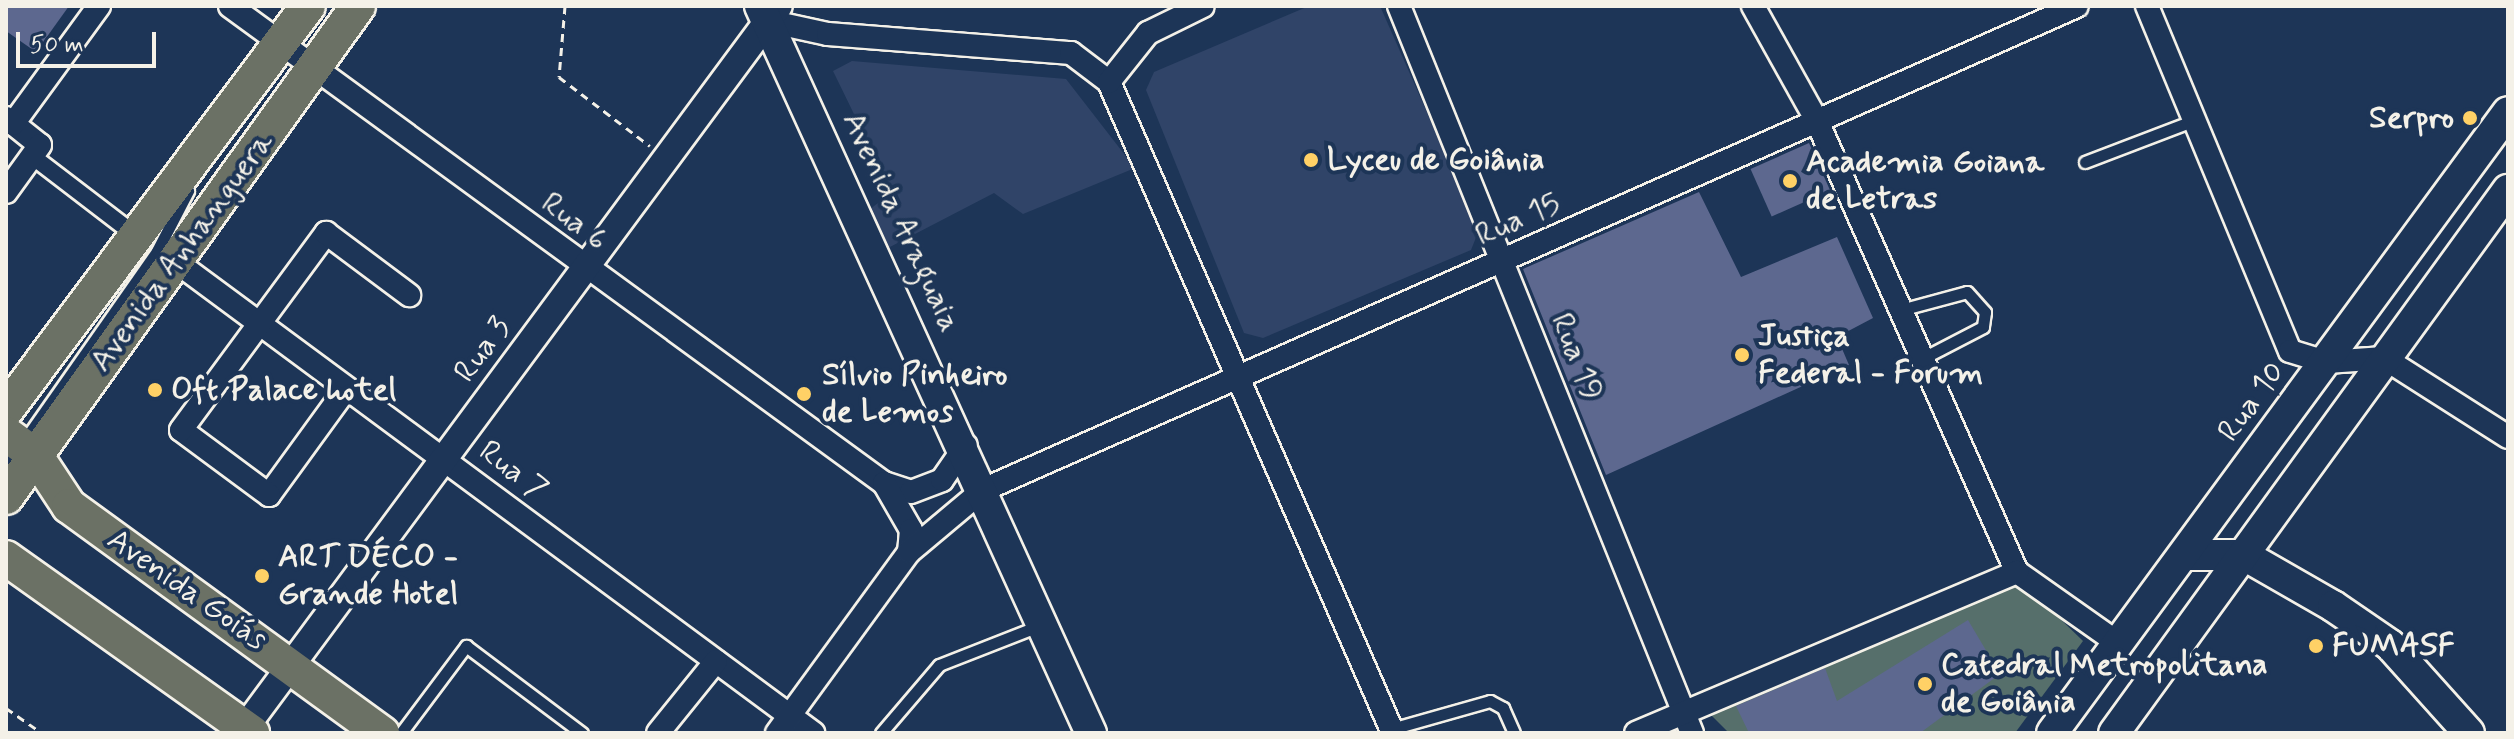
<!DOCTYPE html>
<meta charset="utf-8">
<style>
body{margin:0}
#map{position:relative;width:2514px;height:739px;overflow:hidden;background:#1d3557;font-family:Mynerve,sans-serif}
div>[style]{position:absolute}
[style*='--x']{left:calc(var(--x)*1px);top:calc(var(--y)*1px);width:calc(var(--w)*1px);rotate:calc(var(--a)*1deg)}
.built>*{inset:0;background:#304468}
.green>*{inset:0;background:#566f6b}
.building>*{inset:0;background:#5d688f;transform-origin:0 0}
.path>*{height:3px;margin-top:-1.5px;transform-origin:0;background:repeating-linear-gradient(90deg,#f4f1e8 0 8px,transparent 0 14px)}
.roads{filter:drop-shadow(2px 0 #f4f1e8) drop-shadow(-2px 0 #f4f1e8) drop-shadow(0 2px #f4f1e8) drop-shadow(0 -2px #f4f1e8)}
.service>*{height:11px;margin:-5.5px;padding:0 5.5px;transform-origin:5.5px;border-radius:5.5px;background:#1d3557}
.pedestrian>*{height:16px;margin:-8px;padding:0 8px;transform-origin:8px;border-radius:8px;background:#1d3557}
.minor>*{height:22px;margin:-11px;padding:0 11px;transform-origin:11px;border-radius:11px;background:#1d3557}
.tertiary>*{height:26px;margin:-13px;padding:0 13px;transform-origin:13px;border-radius:13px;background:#1d3557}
.secondary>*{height:30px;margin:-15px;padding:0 15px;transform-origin:15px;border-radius:15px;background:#1d3557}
.primary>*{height:34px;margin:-17px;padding:0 17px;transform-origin:17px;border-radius:17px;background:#6b7165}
.dots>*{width:22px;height:22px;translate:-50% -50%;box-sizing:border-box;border:4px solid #1d3557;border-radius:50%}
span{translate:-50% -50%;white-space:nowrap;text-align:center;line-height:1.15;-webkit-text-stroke:8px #1d3557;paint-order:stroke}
.poi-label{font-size:32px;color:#f4f1e8;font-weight:700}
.right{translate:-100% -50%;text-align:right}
.left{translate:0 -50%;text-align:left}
.street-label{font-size:32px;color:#f4f1e8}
.frame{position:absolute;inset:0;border:8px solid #f4f1e8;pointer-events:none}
.scale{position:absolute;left:16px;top:32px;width:140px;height:36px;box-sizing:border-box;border:4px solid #f4f1e8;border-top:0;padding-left:10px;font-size:24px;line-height:28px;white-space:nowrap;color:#f4f1e8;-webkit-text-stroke:6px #1d3557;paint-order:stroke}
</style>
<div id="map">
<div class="built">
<i style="clip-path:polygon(1309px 6px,1380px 6px,1479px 230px,1471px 250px,1263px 338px,1244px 333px,1146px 90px,1154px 72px)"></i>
<i style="clip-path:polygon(852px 61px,1066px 79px,1135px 168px,1023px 214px,994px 193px,888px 248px,869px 210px,892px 192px,833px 71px)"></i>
</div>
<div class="green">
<i style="clip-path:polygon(2020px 580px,2083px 641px,2015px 733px,1729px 733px,1708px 712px)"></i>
</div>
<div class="building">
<i style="clip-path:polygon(6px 6px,69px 6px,36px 52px,6px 31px)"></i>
<i style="left:1809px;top:143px;width:52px;height:64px;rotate:66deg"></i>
<i style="clip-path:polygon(1699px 192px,1741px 277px,1837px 237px,1873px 318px,1837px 337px,1849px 365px,1606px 475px,1523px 269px)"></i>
<i style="clip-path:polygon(1968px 620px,2000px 674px,1920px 733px,1749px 733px,1736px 706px,1825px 668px,1837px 701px)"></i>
</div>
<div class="path">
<i style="--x:565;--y:6;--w:71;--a:94.8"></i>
<i style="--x:559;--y:77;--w:114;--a:37.2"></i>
<i style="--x:6;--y:708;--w:44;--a:34.8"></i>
</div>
<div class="roads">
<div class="service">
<i style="--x:2085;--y:162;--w:118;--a:-20.9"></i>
<i style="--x:1904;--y:309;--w:65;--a:-15.1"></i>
<i style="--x:1967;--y:292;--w:27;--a:48"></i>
<i style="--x:1985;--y:312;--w:15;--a:98"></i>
<i style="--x:1983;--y:327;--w:63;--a:152.6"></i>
<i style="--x:6;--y:467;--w:264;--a:-55"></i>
<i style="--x:157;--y:251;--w:68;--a:-62.7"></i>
<i style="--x:1391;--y:729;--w:103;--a:-15.8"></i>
<i style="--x:1490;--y:701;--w:15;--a:28"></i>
<i style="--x:1503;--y:708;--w:27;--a:66"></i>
<i style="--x:401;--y:733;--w:109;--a:-53.2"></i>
<i style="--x:466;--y:646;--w:145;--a:36.9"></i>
<i style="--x:881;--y:733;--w:89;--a:-49.5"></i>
<i style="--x:939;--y:665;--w:110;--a:-21.4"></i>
</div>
<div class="pedestrian">
<i style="--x:32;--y:156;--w:133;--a:37.4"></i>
</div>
<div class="minor">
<i style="--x:230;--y:6;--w:809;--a:36.11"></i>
<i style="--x:884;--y:483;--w:28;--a:18"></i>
<i style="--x:911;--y:492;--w:33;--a:-21"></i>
<i style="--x:942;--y:480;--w:42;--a:-55.6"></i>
<i style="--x:1399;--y:6;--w:784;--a:68.05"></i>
<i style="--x:1753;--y:6;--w:132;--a:60.9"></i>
<i style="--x:1817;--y:121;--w:493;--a:66.1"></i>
<i style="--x:2017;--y:572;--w:125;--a:35.2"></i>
<i style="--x:2147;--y:6;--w:373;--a:67.5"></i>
<i style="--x:2290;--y:351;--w:39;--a:17"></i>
<i style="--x:2327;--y:362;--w:57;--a:-4"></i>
<i style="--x:2384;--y:358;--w:147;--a:32.5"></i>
<i style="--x:768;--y:21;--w:61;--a:12.2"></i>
<i style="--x:828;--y:34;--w:244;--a:4.5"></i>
<i style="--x:1071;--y:53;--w:48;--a:37.3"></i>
<i style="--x:1109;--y:82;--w:710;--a:66.43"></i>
<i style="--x:1109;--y:82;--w:63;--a:-51.5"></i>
<i style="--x:1148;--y:33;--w:61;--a:-26.1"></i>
<i style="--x:6;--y:118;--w:43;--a:38.5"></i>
<i style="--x:40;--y:145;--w:58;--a:125.9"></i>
<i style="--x:13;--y:124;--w:146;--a:-53.9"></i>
<i style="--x:175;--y:261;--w:794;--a:36.49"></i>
<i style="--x:346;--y:389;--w:131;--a:126"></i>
<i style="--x:269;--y:495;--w:109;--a:-143.5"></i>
<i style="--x:181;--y:430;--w:245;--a:-53.6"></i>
<i style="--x:326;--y:233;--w:104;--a:36.8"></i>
<i style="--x:884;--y:483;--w:54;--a:60.1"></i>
<i style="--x:911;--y:530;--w:22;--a:95"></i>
<i style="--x:658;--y:733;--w:92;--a:-51.1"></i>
<i style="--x:777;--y:733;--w:224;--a:-53.9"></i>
<i style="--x:909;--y:552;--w:97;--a:-40"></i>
<i style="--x:983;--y:490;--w:1196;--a:-23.87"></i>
<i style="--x:1636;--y:733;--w:414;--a:-22.9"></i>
</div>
<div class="tertiary">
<i style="--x:241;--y:733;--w:904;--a:-53.5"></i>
</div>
<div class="secondary">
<i style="--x:760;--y:6;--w:799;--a:65.52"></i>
<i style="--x:2185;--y:555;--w:59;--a:0"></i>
<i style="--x:2244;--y:555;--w:103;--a:29.8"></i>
<i style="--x:2333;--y:606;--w:69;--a:34.4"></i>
<i style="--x:2390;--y:645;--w:118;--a:48.1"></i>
<i style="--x:2052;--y:733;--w:770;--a:-53.71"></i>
<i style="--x:2114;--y:733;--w:671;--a:-54.04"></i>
</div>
<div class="primary">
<i style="--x:6;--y:410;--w:504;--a:-53.22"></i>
<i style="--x:6;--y:434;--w:37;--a:36"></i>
<i style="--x:36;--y:456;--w:60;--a:56.6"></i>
<i style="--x:69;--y:506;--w:387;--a:36"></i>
<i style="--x:6;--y:497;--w:604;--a:-54.36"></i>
<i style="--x:6;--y:558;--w:302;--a:35.4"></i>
</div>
</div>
<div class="dots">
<i style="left:2470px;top:118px;background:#ffd166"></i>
<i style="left:1311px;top:160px;background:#ffd166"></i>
<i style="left:1790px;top:181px;background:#ffd166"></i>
<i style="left:1742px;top:355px;background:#ffd166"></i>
<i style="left:155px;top:390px;background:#ffd166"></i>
<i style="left:804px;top:394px;background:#ffd166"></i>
<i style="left:262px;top:576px;background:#ffd166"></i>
<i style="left:2316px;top:646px;background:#ffd166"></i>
<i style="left:1925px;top:684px;background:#ffd166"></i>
</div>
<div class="poi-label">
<span class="right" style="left:2454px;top:118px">Serpro</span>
<span class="left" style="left:1327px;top:160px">Lyceu de Goiânia</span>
<span class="left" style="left:1806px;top:181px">Academia Goiana<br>de Letras</span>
<span class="left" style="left:1758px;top:355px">Justiça<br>Federal - Forum</span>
<span class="left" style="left:822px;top:394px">Sílvio Pinheiro<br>de Lemos</span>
<span class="left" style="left:171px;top:390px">Oft Palace hotel</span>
<span class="left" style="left:278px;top:576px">ART DÉCO -<br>Grande Hotel</span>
<span class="left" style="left:2332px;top:646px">FUMASF</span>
<span class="left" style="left:1941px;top:684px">Catedral Metropolitana<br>de Goiânia</span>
</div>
<div class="street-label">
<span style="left:1518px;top:220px;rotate:-24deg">Rua 15</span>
<span style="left:574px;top:222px;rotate:37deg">Rua 6</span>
<span style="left:901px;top:222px;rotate:65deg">Avenida Araguaia</span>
<span style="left:182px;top:252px;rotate:-54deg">Avenida Anhanguera</span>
<span style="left:483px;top:350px;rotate:-54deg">Rua 3</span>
<span style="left:1576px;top:357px;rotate:68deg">Rua 19</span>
<span style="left:2252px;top:402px;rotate:-54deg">Rua 10</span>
<span style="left:513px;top:471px;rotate:37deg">Rua 7</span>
<span style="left:187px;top:590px;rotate:35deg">Avenida Goiás</span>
</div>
<div class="frame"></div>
<div class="scale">50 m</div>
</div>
